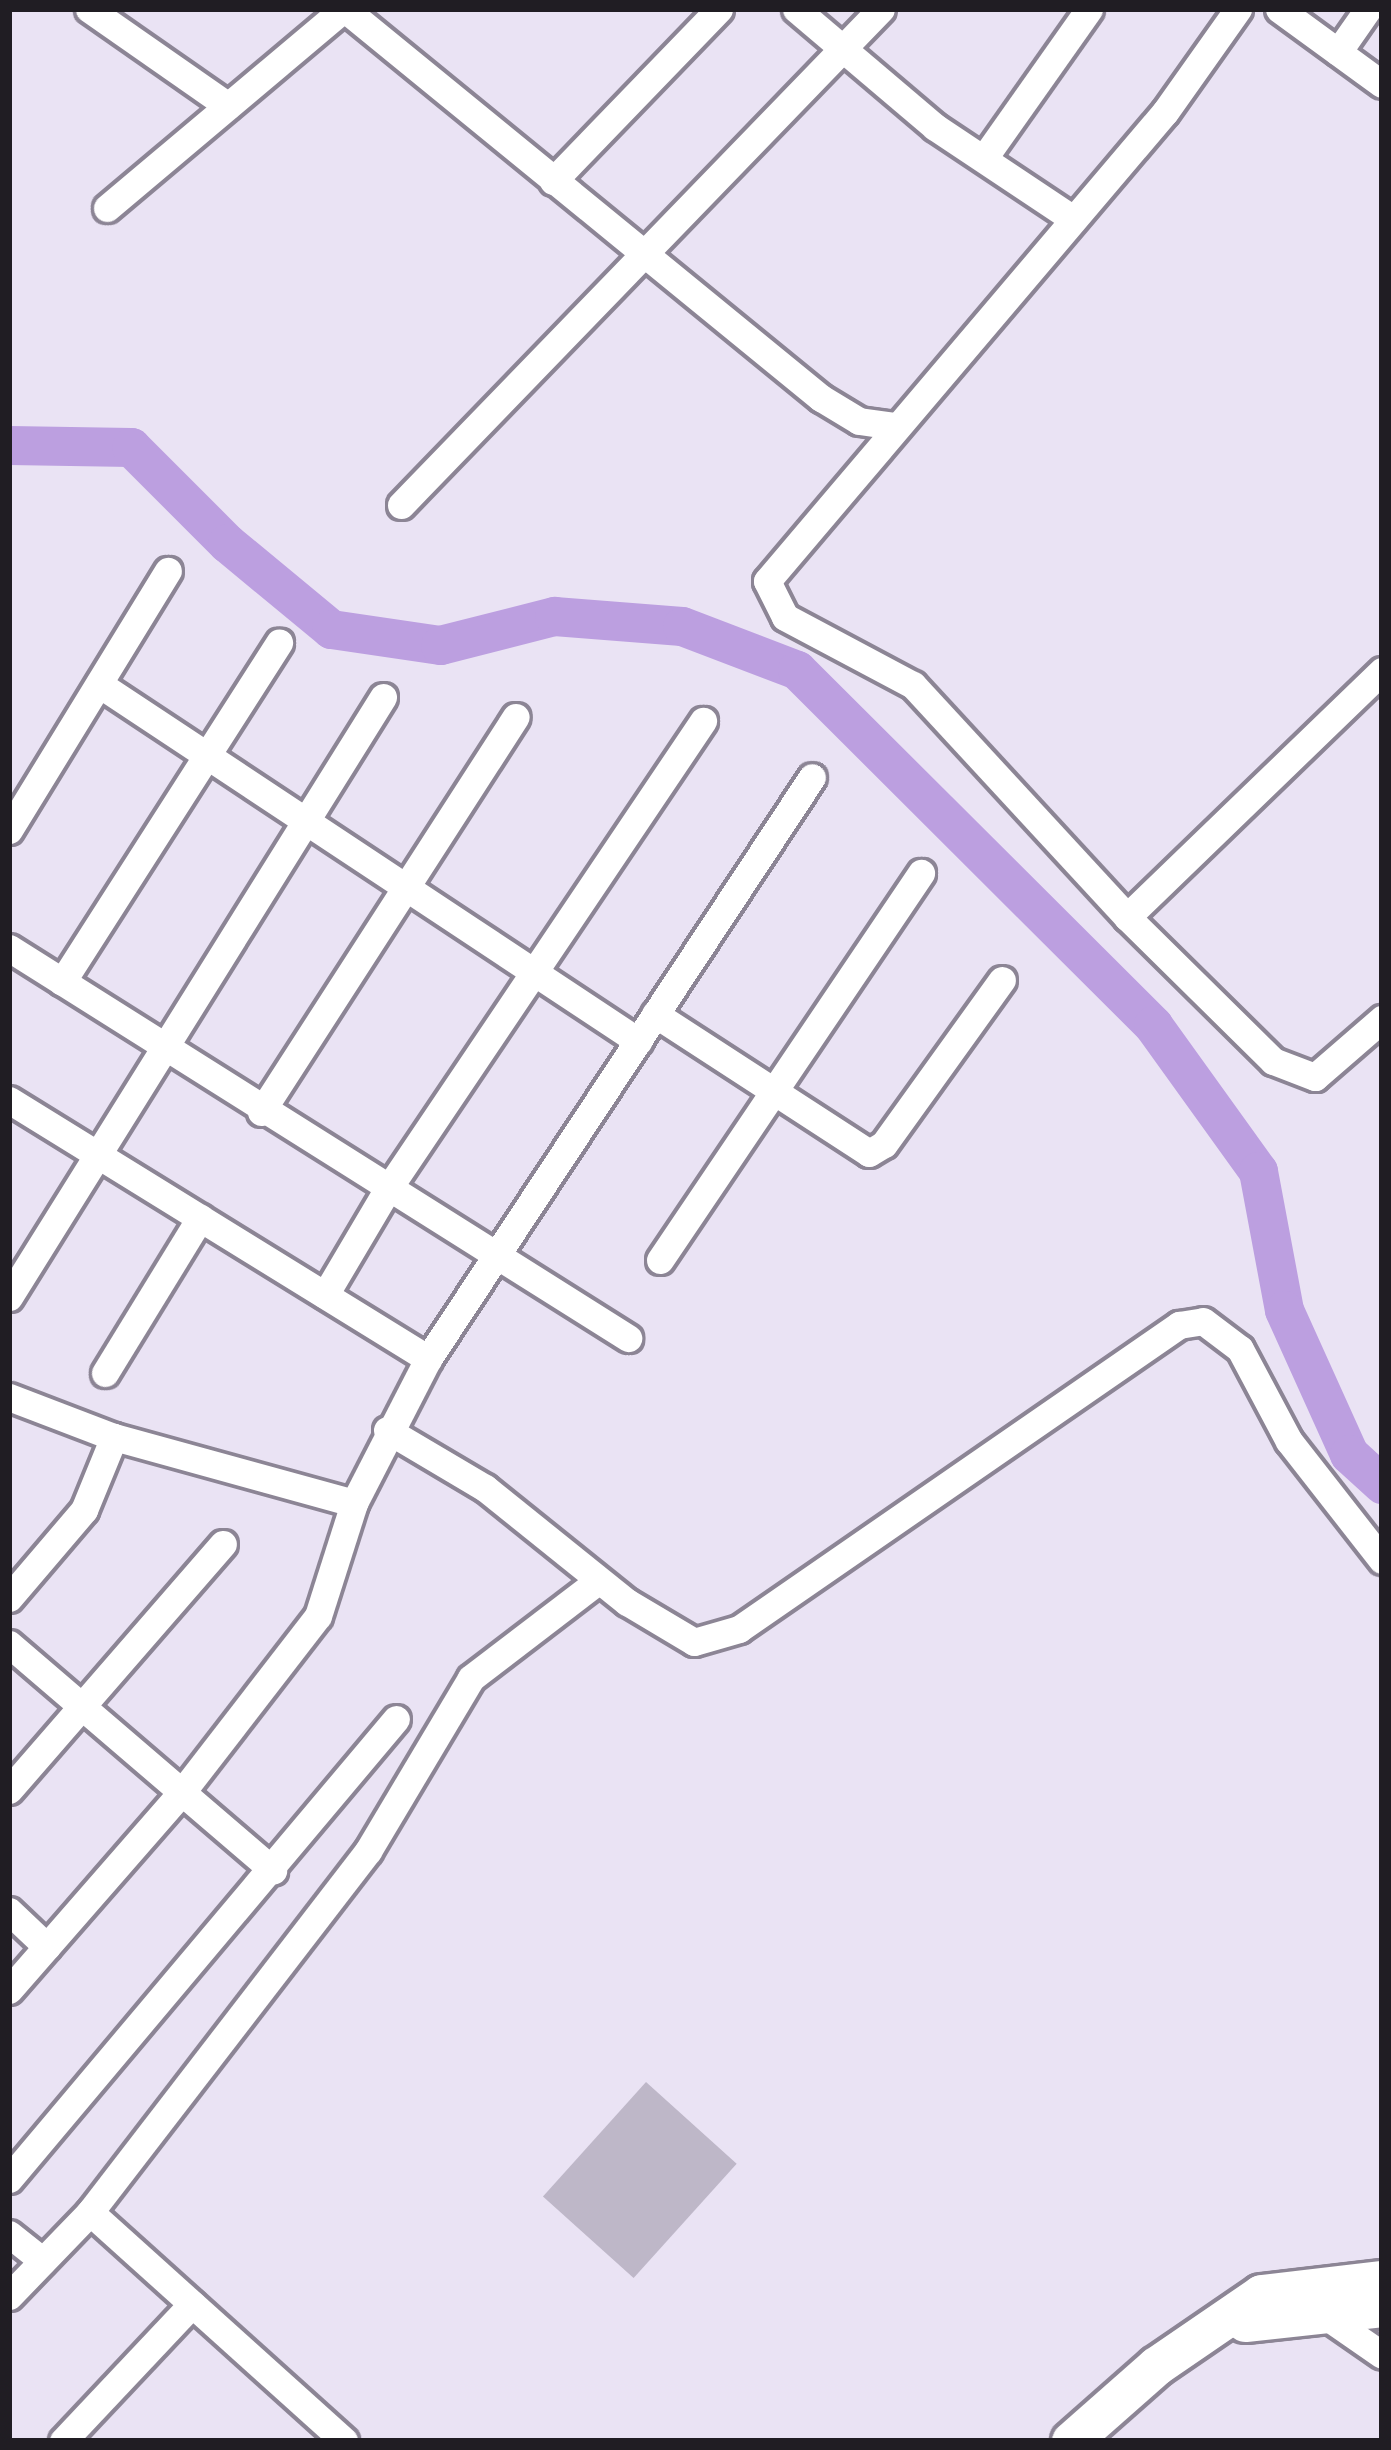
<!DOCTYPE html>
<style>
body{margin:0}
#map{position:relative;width:1391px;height:2450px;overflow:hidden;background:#eae3f4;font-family:Mulish,sans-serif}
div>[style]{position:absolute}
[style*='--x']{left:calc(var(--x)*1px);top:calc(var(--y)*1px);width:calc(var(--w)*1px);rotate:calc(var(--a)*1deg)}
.river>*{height:39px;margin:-19.5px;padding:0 19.5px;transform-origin:19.5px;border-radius:19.5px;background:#bc9fe0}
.building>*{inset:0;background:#beb7c8;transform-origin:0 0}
.roads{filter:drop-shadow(3px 0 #8c8595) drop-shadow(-3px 0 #8c8595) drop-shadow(0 3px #8c8595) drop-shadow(0 -3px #8c8595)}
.street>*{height:27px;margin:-13.5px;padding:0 13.5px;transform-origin:13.5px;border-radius:13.5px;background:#fff}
.secondary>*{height:39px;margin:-19.5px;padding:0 19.5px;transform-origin:19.5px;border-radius:19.5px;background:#fff}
span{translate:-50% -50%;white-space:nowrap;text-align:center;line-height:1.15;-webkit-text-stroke:9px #f7f1ff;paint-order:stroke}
.frame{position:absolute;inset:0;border:12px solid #201d23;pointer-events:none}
</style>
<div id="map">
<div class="river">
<i style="--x:9;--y:445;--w:122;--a:0.9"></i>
<i style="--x:131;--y:447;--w:136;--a:45"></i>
<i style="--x:227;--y:543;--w:135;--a:39.6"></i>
<i style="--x:331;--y:629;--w:110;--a:8.4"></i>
<i style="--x:440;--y:645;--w:118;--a:-14.3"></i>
<i style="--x:554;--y:616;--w:128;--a:4.5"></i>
<i style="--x:682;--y:626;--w:123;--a:20.9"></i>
<i style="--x:797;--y:670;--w:503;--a:44.92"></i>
<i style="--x:1153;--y:1025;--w:180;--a:54.3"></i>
<i style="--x:1258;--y:1171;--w:141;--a:79.4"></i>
<i style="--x:1284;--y:1310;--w:158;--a:65.7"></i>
<i style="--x:1349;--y:1454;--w:45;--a:42.3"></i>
</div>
<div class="building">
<i style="left:646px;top:2082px;width:122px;height:154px;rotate:42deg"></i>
</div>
<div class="roads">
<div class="street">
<i style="--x:89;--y:9;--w:169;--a:34.9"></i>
<i style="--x:345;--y:9;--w:615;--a:39.26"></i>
<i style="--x:821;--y:398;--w:44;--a:31.2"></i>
<i style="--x:859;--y:421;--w:35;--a:8"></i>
<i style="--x:796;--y:9;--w:182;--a:40.3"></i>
<i style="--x:935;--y:127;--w:166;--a:33.7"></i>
<i style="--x:1238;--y:9;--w:126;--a:125.3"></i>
<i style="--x:1165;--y:112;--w:615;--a:130.32"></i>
<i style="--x:767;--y:581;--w:40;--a:63.4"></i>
<i style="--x:785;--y:617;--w:145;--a:28"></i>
<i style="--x:913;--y:685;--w:316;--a:47.3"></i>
<i style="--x:1127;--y:917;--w:205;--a:44.6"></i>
<i style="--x:1273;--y:1061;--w:45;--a:20.9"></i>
<i style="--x:1315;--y:1077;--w:89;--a:-40.9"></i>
<i style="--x:1279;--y:9;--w:127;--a:36.1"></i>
<i style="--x:1338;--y:52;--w:52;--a:-55.1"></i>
<i style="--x:984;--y:158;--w:182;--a:-54.8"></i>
<i style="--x:553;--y:181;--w:239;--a:-46"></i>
<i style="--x:107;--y:208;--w:309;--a:-40.1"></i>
<i style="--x:401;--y:505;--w:690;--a:-45.94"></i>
<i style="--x:99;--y:684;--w:647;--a:33.52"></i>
<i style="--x:9;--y:830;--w:304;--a:-58.5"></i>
<i style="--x:1127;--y:917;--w:354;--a:-44"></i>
<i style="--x:9;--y:948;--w:732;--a:32.21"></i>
<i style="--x:62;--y:982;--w:403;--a:-57.4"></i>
<i style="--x:655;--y:1014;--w:255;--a:33"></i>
<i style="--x:869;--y:1153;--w:17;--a:-31"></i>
<i style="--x:884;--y:1144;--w:202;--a:-54.3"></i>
<i style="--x:9;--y:1100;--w:493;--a:31.7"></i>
<i style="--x:261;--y:1112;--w:470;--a:-57.2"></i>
<i style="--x:660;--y:1260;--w:467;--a:-56"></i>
<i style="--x:325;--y:1295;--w:120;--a:-59.4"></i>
<i style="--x:386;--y:1192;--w:568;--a:-56.06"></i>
<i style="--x:9;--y:1297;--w:707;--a:-58.06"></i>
<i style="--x:105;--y:1373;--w:182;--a:-58.5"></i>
<i style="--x:9;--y:1397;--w:112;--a:20.9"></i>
<i style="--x:114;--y:1437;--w:249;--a:15.4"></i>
<i style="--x:387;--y:1430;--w:114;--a:30.6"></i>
<i style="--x:485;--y:1488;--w:182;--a:38.8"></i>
<i style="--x:627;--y:1602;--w:78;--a:30.8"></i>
<i style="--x:694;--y:1642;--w:47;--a:-16.1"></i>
<i style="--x:739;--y:1629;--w:535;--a:-34.64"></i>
<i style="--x:1179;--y:1325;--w:24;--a:-9"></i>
<i style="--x:1203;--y:1321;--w:46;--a:37.1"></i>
<i style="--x:1240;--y:1349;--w:104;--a:62"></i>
<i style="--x:1289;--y:1441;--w:151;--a:52"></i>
<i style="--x:9;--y:1598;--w:116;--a:-49.6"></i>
<i style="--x:84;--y:1510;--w:79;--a:-67.7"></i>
<i style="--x:9;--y:1644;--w:348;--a:40.6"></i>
<i style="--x:9;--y:1790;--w:326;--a:-49"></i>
<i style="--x:9;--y:1911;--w:52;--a:43.5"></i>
<i style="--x:9;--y:1990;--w:263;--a:-48.9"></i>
<i style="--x:182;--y:1792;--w:222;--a:-52.3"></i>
<i style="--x:318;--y:1616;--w:119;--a:-72.3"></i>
<i style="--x:354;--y:1503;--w:162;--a:-62.8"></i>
<i style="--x:428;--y:1359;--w:697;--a:-56.58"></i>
<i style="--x:9;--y:2179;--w:601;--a:-49.93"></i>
<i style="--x:90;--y:2212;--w:342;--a:42"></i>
<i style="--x:9;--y:2234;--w:43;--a:38.5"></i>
<i style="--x:9;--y:2296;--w:117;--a:-46"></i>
<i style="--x:90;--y:2212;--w:456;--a:-52.4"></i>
<i style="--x:368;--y:1851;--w:201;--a:-59.2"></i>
<i style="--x:471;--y:1678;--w:160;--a:-37.4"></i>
<i style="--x:1320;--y:2312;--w:75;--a:34.7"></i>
<i style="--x:63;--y:2441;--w:188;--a:-46.7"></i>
</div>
<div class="secondary">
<i style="--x:1245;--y:2322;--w:138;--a:-6.2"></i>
<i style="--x:1071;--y:2441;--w:113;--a:-41.4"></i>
<i style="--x:1156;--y:2366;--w:127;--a:-34.4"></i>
<i style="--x:1261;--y:2294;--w:122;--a:-6.6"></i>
</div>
</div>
<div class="frame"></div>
</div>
